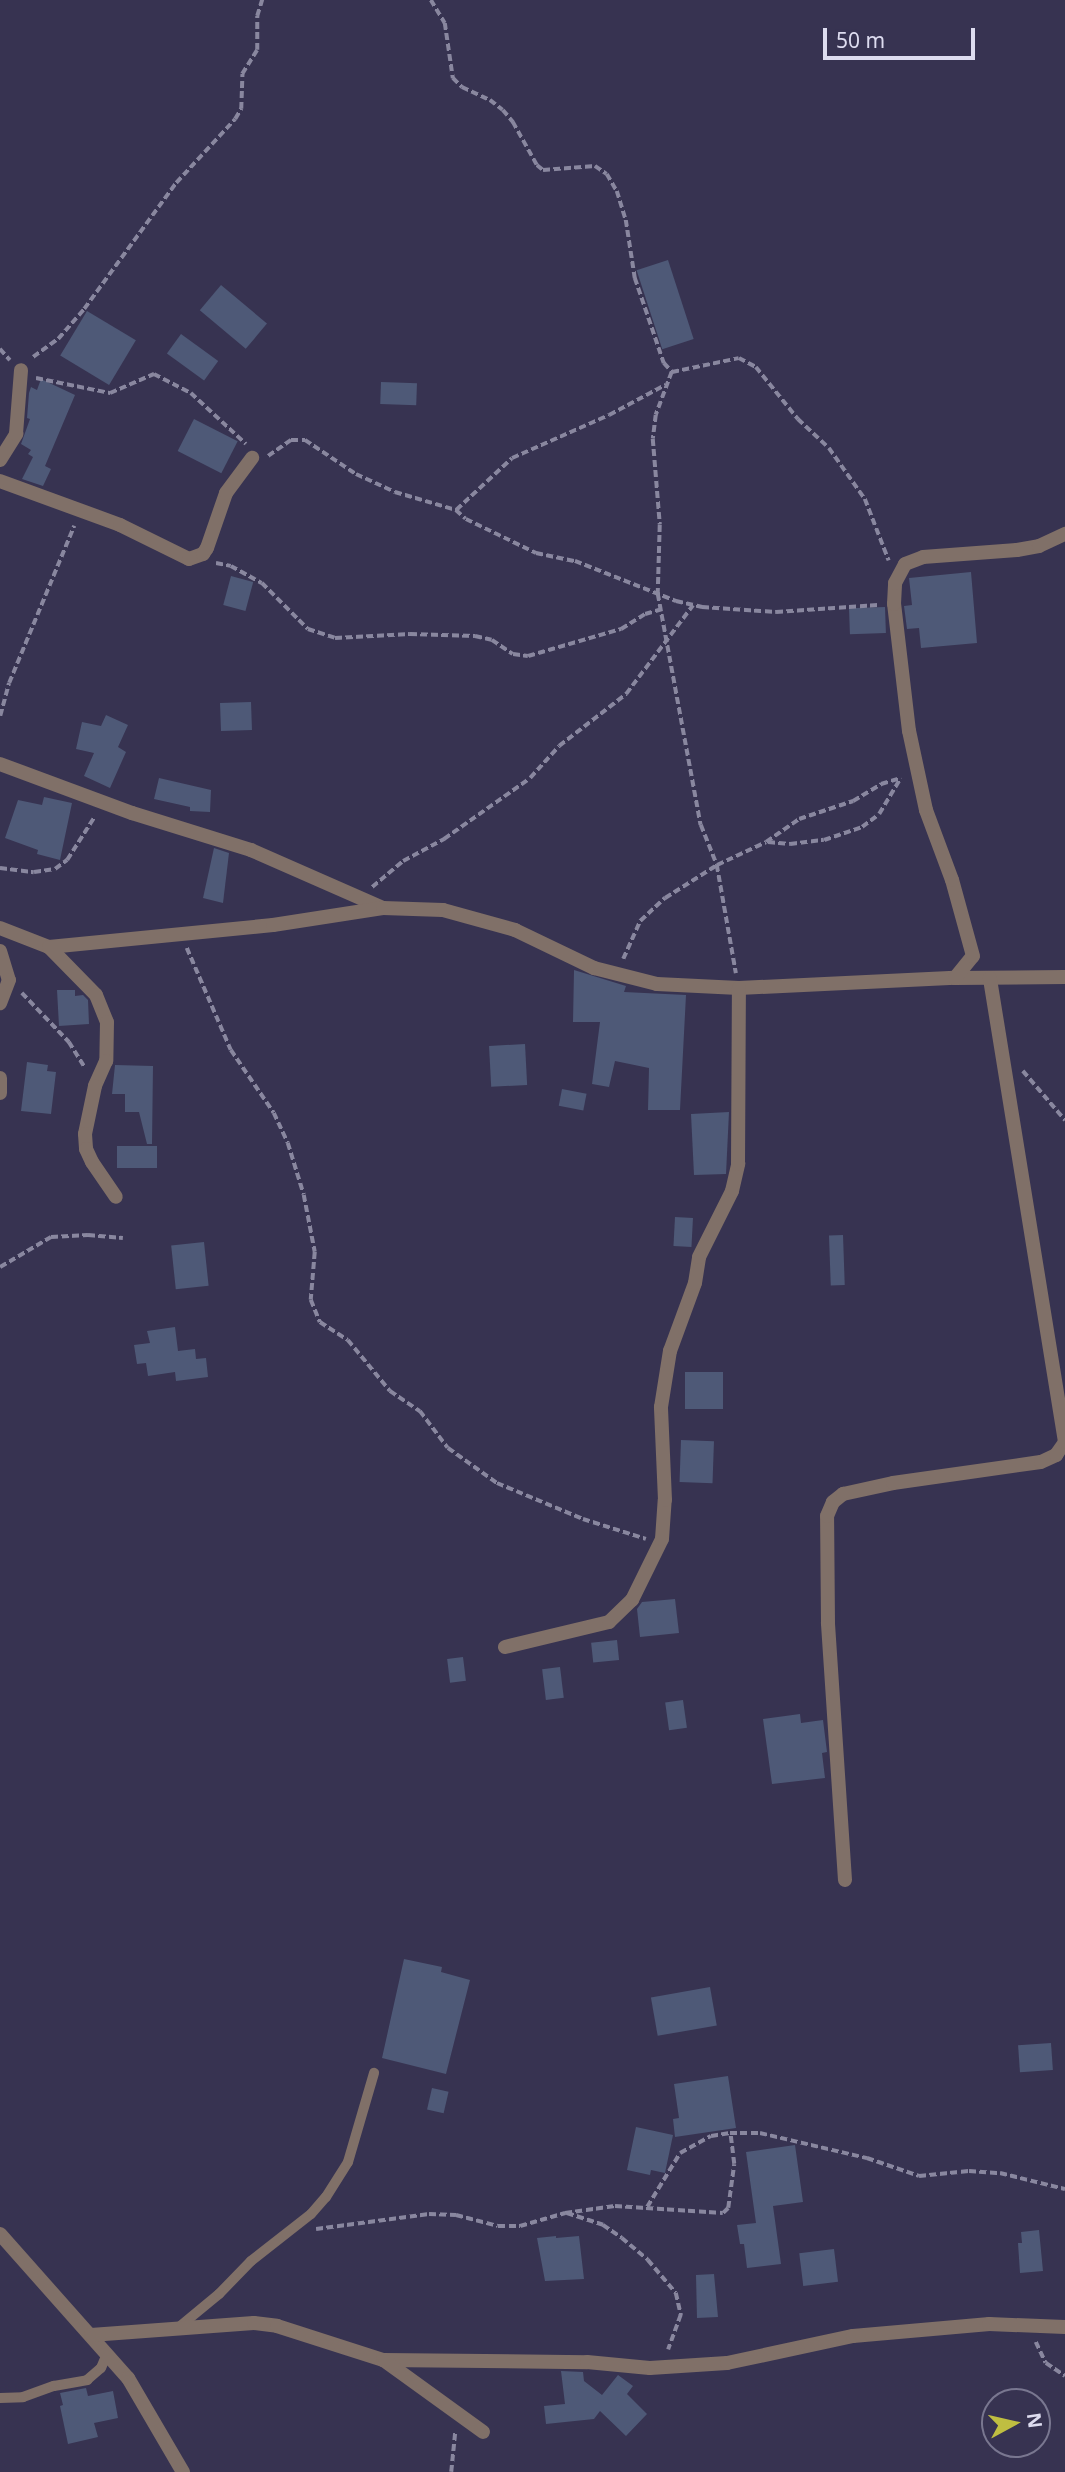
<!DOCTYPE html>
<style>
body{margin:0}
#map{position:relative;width:1065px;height:2472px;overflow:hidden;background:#373351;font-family:"Noto Sans",sans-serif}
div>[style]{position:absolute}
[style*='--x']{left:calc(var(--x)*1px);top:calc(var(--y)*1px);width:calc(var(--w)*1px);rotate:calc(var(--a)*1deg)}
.building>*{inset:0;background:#4e5977;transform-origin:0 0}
.path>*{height:3.5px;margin-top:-1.75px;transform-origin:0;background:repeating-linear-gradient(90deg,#89879f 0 7px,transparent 0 10.5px)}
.service>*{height:10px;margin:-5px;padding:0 5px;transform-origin:5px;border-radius:5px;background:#807068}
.minor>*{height:14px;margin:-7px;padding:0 7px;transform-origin:7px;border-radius:7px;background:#807068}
span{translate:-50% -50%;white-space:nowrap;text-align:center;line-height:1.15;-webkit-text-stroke:5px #373351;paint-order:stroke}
.north{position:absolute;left:981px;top:2388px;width:70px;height:70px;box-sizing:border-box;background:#373351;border:2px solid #797790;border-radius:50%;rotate:82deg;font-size:19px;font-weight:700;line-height:28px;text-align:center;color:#dddcef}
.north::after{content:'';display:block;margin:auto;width:24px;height:32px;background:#bfbe41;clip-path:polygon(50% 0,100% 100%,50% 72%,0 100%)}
.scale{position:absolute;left:823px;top:28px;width:152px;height:32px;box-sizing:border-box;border:4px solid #dddcef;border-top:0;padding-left:9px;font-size:21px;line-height:24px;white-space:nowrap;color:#dddcef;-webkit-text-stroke:5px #373351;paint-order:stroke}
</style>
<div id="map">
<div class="building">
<i style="left:668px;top:260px;width:83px;height:33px;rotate:72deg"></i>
<i style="left:221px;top:285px;width:60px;height:33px;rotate:40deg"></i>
<i style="left:87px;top:311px;width:57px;height:52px;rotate:31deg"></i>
<i style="left:181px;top:334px;width:46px;height:24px;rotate:36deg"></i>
<i style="clip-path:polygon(41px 379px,75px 395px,45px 466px,51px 469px,43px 486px,22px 479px,33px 457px,28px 454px,31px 450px,21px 444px,30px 419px,27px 418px,29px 393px,31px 387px,37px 390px)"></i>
<i style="left:381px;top:382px;width:36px;height:22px;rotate:2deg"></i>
<i style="left:194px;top:419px;width:49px;height:36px;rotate:27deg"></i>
<i style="clip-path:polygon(971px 572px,977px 643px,921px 648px,919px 628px,907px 629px,904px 606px,912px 605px,909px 578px)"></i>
<i style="left:231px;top:576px;width:23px;height:30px;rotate:15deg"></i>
<i style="left:885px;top:607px;width:26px;height:36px;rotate:88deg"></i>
<i style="left:251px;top:702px;width:28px;height:31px;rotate:88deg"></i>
<i style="clip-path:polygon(106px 715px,128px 725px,118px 747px,126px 752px,110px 788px,84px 776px,94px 753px,76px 749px,82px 722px,101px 726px)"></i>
<i style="clip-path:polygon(159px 778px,211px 790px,210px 812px,190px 811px,190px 807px,154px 799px)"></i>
<i style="clip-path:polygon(44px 797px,72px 803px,60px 860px,37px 854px,38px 850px,5px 838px,18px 800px,42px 805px)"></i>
<i style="clip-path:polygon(214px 848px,229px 853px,223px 903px,203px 898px)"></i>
<i style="clip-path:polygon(574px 970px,626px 986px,624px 992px,686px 995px,680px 1110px,648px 1110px,649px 1068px,615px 1061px,609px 1087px,592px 1084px,600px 1022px,573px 1022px)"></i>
<i style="clip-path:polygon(57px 990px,75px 990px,75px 996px,83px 995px,88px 1000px,89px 1024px,59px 1026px)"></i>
<i style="left:525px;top:1044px;width:41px;height:36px;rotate:87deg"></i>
<i style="clip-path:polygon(27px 1062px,48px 1065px,47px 1071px,56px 1072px,51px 1114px,21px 1111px)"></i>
<i style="clip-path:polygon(115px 1065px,153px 1066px,152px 1144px,147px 1144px,139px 1112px,125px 1112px,125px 1094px,112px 1094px)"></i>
<i style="left:562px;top:1089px;width:25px;height:17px;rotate:11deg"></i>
<i style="clip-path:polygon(729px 1112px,726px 1174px,694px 1175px,691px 1114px)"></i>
<i style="left:157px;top:1146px;width:22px;height:40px;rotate:90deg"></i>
<i style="left:675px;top:1217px;width:18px;height:29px;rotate:3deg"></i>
<i style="left:843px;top:1235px;width:50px;height:14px;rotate:88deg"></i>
<i style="left:204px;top:1242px;width:44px;height:33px;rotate:84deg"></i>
<i style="clip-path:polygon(175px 1327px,178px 1351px,195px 1349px,196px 1359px,206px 1358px,208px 1377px,176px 1381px,175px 1372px,148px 1376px,146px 1363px,137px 1364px,134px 1345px,150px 1343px,147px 1331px)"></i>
<i style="left:685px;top:1372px;width:38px;height:37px"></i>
<i style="left:681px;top:1440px;width:33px;height:42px;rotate:2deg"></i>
<i style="clip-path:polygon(675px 1599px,679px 1633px,640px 1637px,637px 1609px,642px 1602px)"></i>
<i style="left:617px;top:1640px;width:20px;height:26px;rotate:84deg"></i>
<i style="left:463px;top:1657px;width:24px;height:16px;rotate:83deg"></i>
<i style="left:560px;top:1667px;width:31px;height:18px;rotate:83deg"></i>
<i style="left:683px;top:1700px;width:28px;height:18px;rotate:82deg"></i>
<i style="clip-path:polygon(800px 1714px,801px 1723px,823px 1720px,827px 1752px,822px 1753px,825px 1778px,772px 1784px,763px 1719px)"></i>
<i style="clip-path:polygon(404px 1959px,442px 1967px,441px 1972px,470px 1980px,446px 2074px,382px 2058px)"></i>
<i style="left:710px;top:1987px;width:39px;height:60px;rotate:80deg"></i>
<i style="left:1051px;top:2043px;width:27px;height:33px;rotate:86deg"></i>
<i style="clip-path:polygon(728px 2076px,736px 2128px,675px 2137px,673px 2119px,679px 2118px,674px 2084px)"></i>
<i style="left:432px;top:2088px;width:17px;height:22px;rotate:13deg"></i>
<i style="clip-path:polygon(636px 2127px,673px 2135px,665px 2173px,651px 2170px,650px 2175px,627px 2170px)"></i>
<i style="clip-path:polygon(795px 2145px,803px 2202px,773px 2206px,781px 2264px,747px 2268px,744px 2244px,740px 2244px,737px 2225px,756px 2223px,746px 2152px)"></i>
<i style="clip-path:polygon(1039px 2230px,1043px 2271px,1020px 2273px,1018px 2243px,1022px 2243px,1021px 2232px)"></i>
<i style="clip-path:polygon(556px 2236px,556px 2238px,579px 2236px,584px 2279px,545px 2281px,537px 2238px)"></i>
<i style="left:834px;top:2249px;width:33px;height:35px;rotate:83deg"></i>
<i style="clip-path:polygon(714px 2274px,718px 2317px,697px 2318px,696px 2275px)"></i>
<i style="clip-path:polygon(561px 2371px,583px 2372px,584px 2381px,602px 2395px,618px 2375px,633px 2386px,627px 2394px,647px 2414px,626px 2436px,600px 2411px,594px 2419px,546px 2424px,544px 2406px,565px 2404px)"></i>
<i style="clip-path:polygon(86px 2388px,88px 2396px,113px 2391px,118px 2418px,94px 2423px,98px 2437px,68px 2444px,60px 2406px,63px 2405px,60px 2393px)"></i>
</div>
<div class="path">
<i style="--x:431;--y:0;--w:27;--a:59"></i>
<i style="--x:445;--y:23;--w:56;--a:81.7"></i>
<i style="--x:453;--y:78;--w:13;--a:45"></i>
<i style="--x:462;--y:87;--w:31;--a:25"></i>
<i style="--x:490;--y:100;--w:16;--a:38"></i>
<i style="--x:503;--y:110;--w:16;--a:50"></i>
<i style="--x:513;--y:122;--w:49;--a:60.8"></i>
<i style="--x:537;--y:165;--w:8;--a:40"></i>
<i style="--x:543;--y:170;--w:52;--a:-4.4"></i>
<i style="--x:595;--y:166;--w:14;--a:34"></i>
<i style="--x:607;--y:174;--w:20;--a:60"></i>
<i style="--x:617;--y:191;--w:30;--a:73"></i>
<i style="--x:626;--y:220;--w:59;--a:81.2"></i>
<i style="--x:635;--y:278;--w:90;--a:71.2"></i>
<i style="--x:664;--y:363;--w:12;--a:48"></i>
<i style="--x:672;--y:372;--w:68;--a:-11.8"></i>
<i style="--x:739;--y:358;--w:19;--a:28"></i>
<i style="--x:756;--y:367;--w:67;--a:51.1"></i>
<i style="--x:798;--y:419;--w:42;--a:43.1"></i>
<i style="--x:829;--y:448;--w:62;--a:54.8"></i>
<i style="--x:865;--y:499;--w:66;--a:68.8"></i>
<i style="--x:0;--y:349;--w:15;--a:48"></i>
<i style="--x:33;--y:357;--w:31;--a:-36"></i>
<i style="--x:58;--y:339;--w:40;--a:-49"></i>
<i style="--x:84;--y:309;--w:156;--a:-53.9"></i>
<i style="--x:176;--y:183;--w:87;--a:-47.3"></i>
<i style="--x:235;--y:119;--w:12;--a:-59"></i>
<i style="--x:241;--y:109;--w:35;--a:-88"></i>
<i style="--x:242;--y:74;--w:28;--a:-58"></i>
<i style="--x:257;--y:50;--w:34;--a:-90"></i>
<i style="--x:257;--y:16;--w:17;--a:-73"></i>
<i style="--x:672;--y:372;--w:46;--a:110.4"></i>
<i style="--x:656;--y:415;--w:24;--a:97"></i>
<i style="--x:653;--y:439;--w:86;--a:85.3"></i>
<i style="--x:660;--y:525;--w:69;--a:91.7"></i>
<i style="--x:658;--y:594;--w:235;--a:79.5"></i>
<i style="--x:701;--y:825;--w:43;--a:68.2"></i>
<i style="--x:717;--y:865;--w:110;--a:80"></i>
<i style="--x:36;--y:378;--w:76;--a:11.5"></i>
<i style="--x:110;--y:393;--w:48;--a:-23.4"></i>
<i style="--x:154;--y:374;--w:42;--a:27.2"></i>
<i style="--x:191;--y:393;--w:75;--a:42.8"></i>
<i style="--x:268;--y:456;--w:28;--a:-35"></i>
<i style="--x:291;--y:440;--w:14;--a:0"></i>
<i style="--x:305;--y:440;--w:61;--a:33.7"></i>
<i style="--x:356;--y:474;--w:43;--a:24.8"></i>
<i style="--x:395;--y:492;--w:64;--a:16.4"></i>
<i style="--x:456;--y:510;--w:13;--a:42"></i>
<i style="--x:466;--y:519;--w:78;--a:25.9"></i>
<i style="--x:536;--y:553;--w:40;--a:12"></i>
<i style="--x:575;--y:561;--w:109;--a:21.6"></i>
<i style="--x:676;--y:601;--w:27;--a:13"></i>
<i style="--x:702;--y:607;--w:74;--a:3.9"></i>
<i style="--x:776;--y:612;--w:102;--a:-3.9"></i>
<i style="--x:456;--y:510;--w:76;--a:-42.9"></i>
<i style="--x:512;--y:458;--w:106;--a:-23.9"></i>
<i style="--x:609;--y:415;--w:64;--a:-28.2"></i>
<i style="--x:216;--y:563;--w:15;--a:11"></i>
<i style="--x:231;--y:566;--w:35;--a:29"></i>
<i style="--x:262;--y:583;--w:65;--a:45"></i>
<i style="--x:308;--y:629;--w:28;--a:18"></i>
<i style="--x:335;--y:638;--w:75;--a:-3.1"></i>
<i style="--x:410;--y:634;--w:65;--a:1.8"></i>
<i style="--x:475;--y:636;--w:17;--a:13"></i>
<i style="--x:492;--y:640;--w:25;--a:34"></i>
<i style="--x:513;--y:654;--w:15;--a:8"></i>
<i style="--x:528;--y:656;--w:97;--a:-16.2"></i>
<i style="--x:621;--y:629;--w:28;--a:-32"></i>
<i style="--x:645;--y:614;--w:18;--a:-16"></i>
<i style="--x:0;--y:716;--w:34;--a:-75"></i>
<i style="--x:9;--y:683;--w:170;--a:-67.5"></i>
<i style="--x:768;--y:842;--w:22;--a:5"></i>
<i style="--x:790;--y:844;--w:34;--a:-7"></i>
<i style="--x:824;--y:840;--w:40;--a:-18.9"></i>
<i style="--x:862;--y:827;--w:21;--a:-37"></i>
<i style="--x:879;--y:814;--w:41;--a:-59"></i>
<i style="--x:0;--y:868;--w:34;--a:7"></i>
<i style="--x:34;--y:872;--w:21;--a:-8"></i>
<i style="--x:55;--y:869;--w:15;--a:-37"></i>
<i style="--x:67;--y:860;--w:52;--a:-57.5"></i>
<i style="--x:372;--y:887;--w:40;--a:-40"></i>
<i style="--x:403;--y:861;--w:47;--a:-28.2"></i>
<i style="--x:444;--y:839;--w:105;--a:-35.3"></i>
<i style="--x:530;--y:778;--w:43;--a:-47.8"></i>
<i style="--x:559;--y:746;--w:85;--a:-37.8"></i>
<i style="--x:626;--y:694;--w:111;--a:-53"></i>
<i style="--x:187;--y:948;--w:111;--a:66.7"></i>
<i style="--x:231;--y:1050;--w:76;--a:55.7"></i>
<i style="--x:274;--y:1113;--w:33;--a:65"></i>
<i style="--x:288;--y:1143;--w:54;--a:72.9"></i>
<i style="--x:304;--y:1195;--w:58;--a:79.1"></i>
<i style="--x:315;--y:1252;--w:48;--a:94.8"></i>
<i style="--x:311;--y:1300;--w:24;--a:68"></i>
<i style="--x:320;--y:1322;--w:33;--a:33"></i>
<i style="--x:348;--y:1340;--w:66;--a:50.5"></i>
<i style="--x:390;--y:1391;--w:36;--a:34"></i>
<i style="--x:420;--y:1411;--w:46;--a:52.9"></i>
<i style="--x:448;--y:1448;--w:60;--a:35.5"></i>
<i style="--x:497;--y:1483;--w:93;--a:22.7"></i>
<i style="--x:583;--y:1519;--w:66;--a:17.6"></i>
<i style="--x:623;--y:959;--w:42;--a:-65.9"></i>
<i style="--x:640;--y:921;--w:34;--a:-43"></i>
<i style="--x:665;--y:898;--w:62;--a:-32.4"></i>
<i style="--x:717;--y:865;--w:54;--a:-25.1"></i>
<i style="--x:766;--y:842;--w:40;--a:-34.9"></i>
<i style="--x:799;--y:819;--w:57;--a:-18.4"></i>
<i style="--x:853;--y:801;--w:33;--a:-31"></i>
<i style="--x:881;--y:784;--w:21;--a:-17"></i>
<i style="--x:22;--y:993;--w:68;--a:46.2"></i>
<i style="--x:69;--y:1042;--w:31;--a:58"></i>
<i style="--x:1023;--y:1071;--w:65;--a:49.4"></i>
<i style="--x:0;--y:1267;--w:59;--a:-30.5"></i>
<i style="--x:51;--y:1237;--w:37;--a:-3"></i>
<i style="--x:88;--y:1235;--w:35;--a:5"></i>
<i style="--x:647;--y:2207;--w:63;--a:-58.6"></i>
<i style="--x:680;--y:2153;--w:35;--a:-29"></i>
<i style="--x:711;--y:2136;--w:19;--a:-9"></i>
<i style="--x:730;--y:2133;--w:30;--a:0"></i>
<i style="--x:760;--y:2133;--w:110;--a:13.2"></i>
<i style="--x:867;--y:2158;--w:55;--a:19.1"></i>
<i style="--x:919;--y:2176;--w:50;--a:-5.7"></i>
<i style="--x:969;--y:2171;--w:31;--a:4"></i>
<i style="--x:1000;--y:2173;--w:67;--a:13.8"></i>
<i style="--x:567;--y:2213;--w:38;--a:18"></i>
<i style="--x:603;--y:2225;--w:23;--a:34"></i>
<i style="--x:622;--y:2238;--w:34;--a:40"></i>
<i style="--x:648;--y:2260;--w:43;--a:49.7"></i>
<i style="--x:676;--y:2293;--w:23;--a:77"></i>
<i style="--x:681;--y:2315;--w:37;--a:110"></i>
<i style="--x:316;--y:2229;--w:114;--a:-7.6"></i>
<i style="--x:429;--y:2214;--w:27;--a:2"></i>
<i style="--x:456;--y:2215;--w:43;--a:14.7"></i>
<i style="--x:498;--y:2226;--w:22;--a:0"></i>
<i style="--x:520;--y:2226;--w:47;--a:-16.1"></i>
<i style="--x:565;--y:2213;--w:50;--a:-8"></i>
<i style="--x:615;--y:2206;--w:108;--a:3.7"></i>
<i style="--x:723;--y:2213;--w:7;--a:-45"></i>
<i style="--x:728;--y:2208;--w:44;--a:-82.2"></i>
<i style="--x:734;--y:2164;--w:31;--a:-97"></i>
<i style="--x:1036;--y:2342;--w:23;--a:65"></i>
<i style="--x:1046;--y:2363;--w:23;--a:34"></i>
<i style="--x:451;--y:2472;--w:40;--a:-84.3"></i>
</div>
<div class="service">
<i style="--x:179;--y:2327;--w:52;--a:-39.5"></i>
<i style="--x:219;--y:2294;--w:46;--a:-45.9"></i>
<i style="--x:251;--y:2261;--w:76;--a:-38.1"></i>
<i style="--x:311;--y:2214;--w:23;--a:-49"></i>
<i style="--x:326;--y:2197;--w:41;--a:-57.8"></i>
<i style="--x:348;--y:2162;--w:93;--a:-73.7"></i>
<i style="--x:0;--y:2398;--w:23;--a:-2"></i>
<i style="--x:23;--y:2397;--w:33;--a:-20"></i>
<i style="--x:54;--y:2386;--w:34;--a:-10"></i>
<i style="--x:87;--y:2380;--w:18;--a:-41"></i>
<i style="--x:101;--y:2368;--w:15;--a:-67"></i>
</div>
<div class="minor">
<i style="--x:0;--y:460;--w:31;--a:-58"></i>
<i style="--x:16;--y:434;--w:64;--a:-85.5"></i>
<i style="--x:0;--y:481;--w:128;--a:20.1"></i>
<i style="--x:120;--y:525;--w:77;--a:26.2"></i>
<i style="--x:189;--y:559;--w:15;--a:-20"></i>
<i style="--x:203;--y:554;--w:7;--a:-56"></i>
<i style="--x:207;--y:548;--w:58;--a:-70.9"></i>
<i style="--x:226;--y:493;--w:44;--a:-53.4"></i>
<i style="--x:0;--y:764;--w:141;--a:20.4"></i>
<i style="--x:132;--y:813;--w:125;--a:17.3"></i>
<i style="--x:251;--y:850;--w:142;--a:23.7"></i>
<i style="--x:0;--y:928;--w:53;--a:21.2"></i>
<i style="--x:49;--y:947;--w:225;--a:-5.6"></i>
<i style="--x:273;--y:925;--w:111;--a:-8.8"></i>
<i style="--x:383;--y:908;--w:60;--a:1.9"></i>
<i style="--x:443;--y:910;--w:75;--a:15.5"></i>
<i style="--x:515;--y:930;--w:88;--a:25.7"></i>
<i style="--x:594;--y:968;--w:65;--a:14.3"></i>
<i style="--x:657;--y:984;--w:82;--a:2.8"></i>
<i style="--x:739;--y:988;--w:216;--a:-2.7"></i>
<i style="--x:955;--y:978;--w:110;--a:-0.5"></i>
<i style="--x:49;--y:947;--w:67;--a:45.6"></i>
<i style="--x:96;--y:995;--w:29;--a:68"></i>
<i style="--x:107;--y:1022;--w:39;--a:91"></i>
<i style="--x:106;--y:1061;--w:27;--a:114"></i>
<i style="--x:95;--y:1086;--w:49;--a:101.8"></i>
<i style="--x:85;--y:1134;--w:15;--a:86"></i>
<i style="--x:86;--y:1149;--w:14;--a:65"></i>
<i style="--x:92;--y:1162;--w:42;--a:55.6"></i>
<i style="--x:0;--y:951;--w:30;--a:73"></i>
<i style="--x:9;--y:980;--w:25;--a:111"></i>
<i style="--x:955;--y:978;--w:28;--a:-51"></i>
<i style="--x:973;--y:956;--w:79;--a:-105.4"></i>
<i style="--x:952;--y:880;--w:75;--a:-110.4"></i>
<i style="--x:926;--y:810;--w:81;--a:-102.1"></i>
<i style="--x:909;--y:731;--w:128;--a:-96.7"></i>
<i style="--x:894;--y:604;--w:21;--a:-87"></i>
<i style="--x:895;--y:583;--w:21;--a:-62"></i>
<i style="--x:905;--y:564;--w:19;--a:-21"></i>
<i style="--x:923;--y:557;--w:94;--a:-4.3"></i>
<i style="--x:1017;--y:550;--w:22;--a:-10"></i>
<i style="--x:1039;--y:546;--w:29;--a:-25"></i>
<i style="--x:0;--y:1078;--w:15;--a:90"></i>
<i style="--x:505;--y:1647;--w:107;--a:-13.5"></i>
<i style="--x:609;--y:1622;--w:32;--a:-44"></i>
<i style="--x:632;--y:1600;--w:68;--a:-63.8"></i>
<i style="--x:662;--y:1539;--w:39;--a:-86"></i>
<i style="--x:665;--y:1500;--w:93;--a:-92.5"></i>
<i style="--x:661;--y:1407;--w:57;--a:-80.9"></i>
<i style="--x:670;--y:1351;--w:72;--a:-69.8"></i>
<i style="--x:695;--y:1283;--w:26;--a:-81"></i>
<i style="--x:699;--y:1257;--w:74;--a:-63.4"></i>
<i style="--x:732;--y:1191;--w:28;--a:-77"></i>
<i style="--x:738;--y:1164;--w:176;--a:-89.7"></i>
<i style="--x:845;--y:1880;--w:258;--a:-93.8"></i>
<i style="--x:828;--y:1623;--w:107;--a:-90.5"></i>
<i style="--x:827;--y:1516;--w:15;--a:-67"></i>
<i style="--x:833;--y:1502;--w:13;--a:-39"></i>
<i style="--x:843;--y:1494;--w:51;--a:-12.4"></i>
<i style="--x:893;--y:1483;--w:149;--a:-8.1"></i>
<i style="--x:1041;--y:1462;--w:17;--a:-25"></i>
<i style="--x:1056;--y:1455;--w:16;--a:-55"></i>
<i style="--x:1065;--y:1442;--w:470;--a:-99.2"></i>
<i style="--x:0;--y:2234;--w:193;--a:48.4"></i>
<i style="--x:128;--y:2378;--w:109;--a:59.7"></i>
<i style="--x:91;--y:2335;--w:163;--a:-4.2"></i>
<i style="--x:254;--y:2323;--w:23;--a:7"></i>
<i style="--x:277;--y:2326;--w:111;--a:17.8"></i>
<i style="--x:383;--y:2360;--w:204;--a:0.6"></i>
<i style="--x:587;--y:2362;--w:63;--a:5.4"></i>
<i style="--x:650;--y:2368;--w:77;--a:-3.7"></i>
<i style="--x:727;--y:2363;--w:129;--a:-12.1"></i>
<i style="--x:853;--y:2336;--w:137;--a:-5"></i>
<i style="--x:989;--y:2324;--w:76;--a:2.3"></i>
<i style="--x:385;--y:2361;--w:121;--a:35.9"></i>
</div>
<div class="north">N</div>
<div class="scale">50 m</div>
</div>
